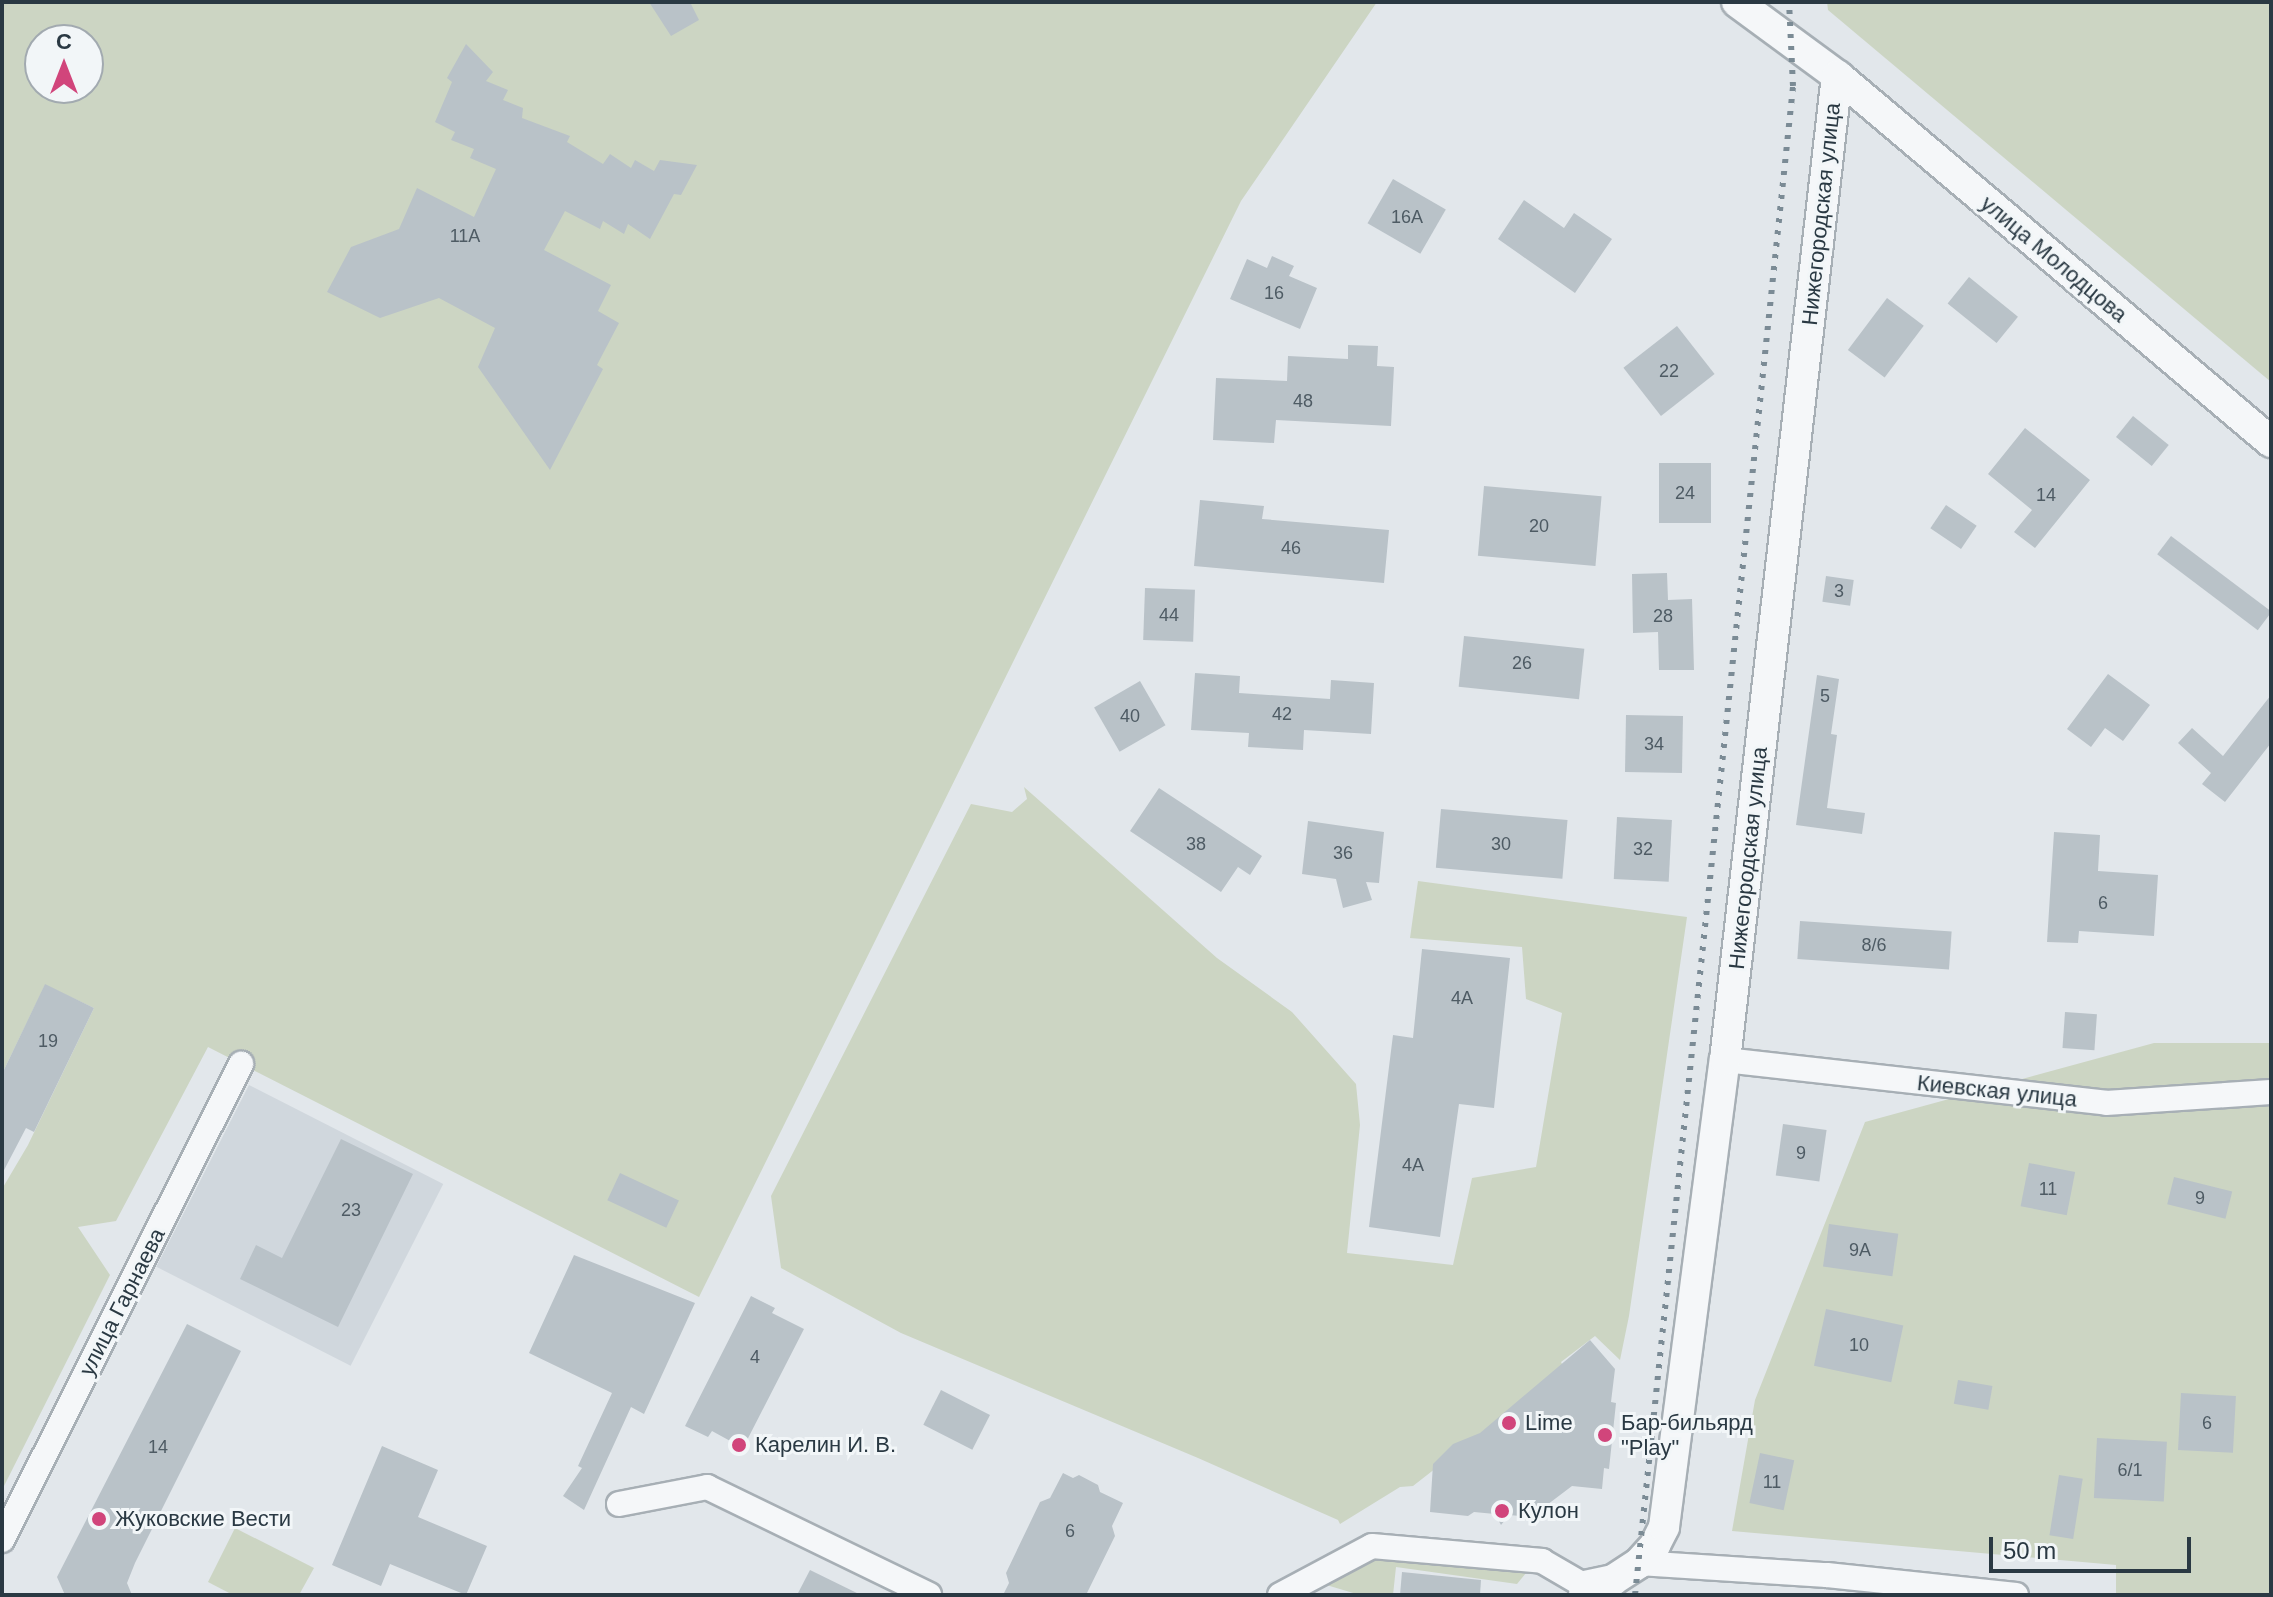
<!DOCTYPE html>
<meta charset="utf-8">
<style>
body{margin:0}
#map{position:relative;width:2273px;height:1597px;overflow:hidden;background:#e2e7eb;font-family:Arial,sans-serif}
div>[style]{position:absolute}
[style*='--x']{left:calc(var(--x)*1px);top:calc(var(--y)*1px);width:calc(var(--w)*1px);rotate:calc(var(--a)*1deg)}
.built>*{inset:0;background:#d0d7dd;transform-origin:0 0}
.green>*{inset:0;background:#ccd5c3}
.building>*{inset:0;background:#b9c2c8;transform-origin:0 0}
.roads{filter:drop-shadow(2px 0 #a7afb5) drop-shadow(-2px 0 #a7afb5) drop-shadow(0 2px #a7afb5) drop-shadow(0 -2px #a7afb5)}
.minor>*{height:24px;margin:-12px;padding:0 12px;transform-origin:12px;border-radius:12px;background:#f5f7f9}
.tertiary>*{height:30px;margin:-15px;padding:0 15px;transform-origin:15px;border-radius:15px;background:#f5f7f9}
.rail>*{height:6px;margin-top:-3px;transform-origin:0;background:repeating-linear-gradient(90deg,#7b8b95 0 4px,transparent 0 12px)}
.dots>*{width:22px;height:22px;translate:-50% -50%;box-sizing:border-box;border:4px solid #f2f6f8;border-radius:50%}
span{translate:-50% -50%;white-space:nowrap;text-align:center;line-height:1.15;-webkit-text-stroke:6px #f2f6f8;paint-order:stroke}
.number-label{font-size:18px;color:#4e5b64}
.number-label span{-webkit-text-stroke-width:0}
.street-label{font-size:22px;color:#2a3943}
.poi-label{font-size:22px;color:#2a3943}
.left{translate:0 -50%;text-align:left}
.frame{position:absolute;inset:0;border:4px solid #2a3943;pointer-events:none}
.north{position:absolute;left:24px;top:24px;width:80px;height:80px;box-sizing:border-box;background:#f2f6f8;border:2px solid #a2aab0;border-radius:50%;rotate:0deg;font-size:22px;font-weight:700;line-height:32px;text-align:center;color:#2a3943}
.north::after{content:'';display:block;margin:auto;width:28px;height:36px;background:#d1457b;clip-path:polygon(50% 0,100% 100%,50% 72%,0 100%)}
.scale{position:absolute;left:1989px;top:1537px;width:202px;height:36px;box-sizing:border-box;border:4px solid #2a3943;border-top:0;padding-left:10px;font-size:24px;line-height:28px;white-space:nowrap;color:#2a3943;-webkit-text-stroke:6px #f2f6f8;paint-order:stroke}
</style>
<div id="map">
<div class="built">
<i style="left:249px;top:1085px;width:218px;height:204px;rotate:27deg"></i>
</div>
<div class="green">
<i style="clip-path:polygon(evenodd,2px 2px,1377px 2px,1241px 201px,699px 1297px,208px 1047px,116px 1221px,78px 1227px,110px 1275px,2px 1490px,2px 1189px,28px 1145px,94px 1008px,45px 985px,2px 1074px,2px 2px,40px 40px,88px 40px,88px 88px,40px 88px,40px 40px)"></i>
<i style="clip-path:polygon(1827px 2px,2271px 2px,2271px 382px,1828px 10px)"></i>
<i style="clip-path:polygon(1024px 787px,1217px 958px,1292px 1012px,1356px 1084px,1360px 1125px,1347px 1253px,1453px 1265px,1472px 1178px,1536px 1167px,1562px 1013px,1526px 999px,1522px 947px,1410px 938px,1418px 881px,1687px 917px,1629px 1316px,1620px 1360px,1595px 1336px,1561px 1362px,1564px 1368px,1413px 1486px,1400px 1487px,1340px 1524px,1338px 1520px,1198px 1458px,901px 1333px,781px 1268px,771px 1196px,971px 804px,1012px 812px,1027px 799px)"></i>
<i style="clip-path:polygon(2154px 1043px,2271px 1043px,2271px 1595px,2116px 1595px,2116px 1565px,1732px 1531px,1755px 1400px,1865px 1122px)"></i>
<i style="clip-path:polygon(235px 1528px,314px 1568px,299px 1595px,233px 1595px,208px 1582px)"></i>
<i style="clip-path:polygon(1375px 1556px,1530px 1568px,1517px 1584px,1396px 1567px,1393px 1595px,1360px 1595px,1323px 1584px)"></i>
</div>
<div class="building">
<i style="clip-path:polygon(649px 2px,690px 2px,699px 20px,671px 36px)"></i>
<i style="clip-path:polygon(466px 44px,493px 72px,486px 81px,508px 90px,503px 100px,523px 108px,522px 118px,570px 136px,567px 142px,603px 164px,610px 154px,631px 168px,635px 160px,654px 171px,660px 160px,697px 165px,681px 195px,674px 194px,650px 239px,628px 224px,624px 234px,603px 221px,600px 229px,565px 211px,544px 250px,611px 285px,598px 311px,619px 323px,597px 365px,603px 369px,550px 470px,478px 367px,495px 328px,439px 298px,380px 318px,327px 292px,351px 247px,399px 229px,417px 188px,474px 217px,496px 169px,470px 158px,474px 149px,451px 140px,455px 132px,435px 122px,452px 82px,447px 78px)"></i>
<i style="left:1393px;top:179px;width:61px;height:51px;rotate:30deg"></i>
<i style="clip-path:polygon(1524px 200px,1564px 228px,1574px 213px,1612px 239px,1575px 293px,1498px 239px)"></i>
<i style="clip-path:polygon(1272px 256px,1294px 266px,1289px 276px,1317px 288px,1300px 329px,1230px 299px,1247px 259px,1267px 268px)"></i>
<i style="left:1969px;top:277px;width:63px;height:34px;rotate:39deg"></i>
<i style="left:1887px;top:298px;width:46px;height:65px;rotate:37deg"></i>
<i style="left:1677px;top:326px;width:61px;height:68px;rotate:52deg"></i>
<i style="clip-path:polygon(1348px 345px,1378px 346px,1377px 366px,1394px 367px,1391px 426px,1276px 420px,1274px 443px,1213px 440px,1216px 378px,1287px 381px,1288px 356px,1348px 359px)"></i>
<i style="left:2133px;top:416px;width:46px;height:27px;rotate:39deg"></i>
<i style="clip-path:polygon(2025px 428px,2090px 480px,2035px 548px,2014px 532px,2032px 510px,1988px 474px)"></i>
<i style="left:1659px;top:463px;width:52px;height:60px"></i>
<i style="left:1484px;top:486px;width:118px;height:70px;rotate:5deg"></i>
<i style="clip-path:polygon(1200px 500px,1264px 506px,1262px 519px,1389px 530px,1384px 583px,1194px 566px)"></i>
<i style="left:1946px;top:505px;width:37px;height:28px;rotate:34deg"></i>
<i style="left:2171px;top:536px;width:126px;height:23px;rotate:37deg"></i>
<i style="clip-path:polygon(1667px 573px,1668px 600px,1692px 599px,1694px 670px,1659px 670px,1658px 632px,1633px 633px,1632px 574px)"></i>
<i style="left:1826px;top:576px;width:28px;height:26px;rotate:8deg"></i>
<i style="left:1145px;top:588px;width:50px;height:52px;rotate:2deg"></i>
<i style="left:1464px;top:636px;width:121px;height:51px;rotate:6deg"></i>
<i style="clip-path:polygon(1195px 673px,1240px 676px,1239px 693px,1330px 699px,1331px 680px,1374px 683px,1371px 734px,1304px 730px,1303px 750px,1248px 747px,1249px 733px,1191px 730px)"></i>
<i style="clip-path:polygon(2108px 674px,2150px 705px,2123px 741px,2105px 728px,2091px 747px,2067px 729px)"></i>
<i style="clip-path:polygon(1817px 675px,1839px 679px,1831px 734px,1837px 735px,1827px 808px,1865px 813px,1862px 834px,1796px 825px)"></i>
<i style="left:1140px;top:681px;width:51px;height:53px;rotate:60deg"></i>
<i style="clip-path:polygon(2271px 695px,2271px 743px,2225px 802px,2202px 784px,2211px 773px,2178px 743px,2192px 728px,2223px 756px)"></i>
<i style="left:1626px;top:715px;width:57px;height:57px;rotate:1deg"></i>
<i style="clip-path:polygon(1159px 788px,1262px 856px,1250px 875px,1238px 867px,1221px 892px,1130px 831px)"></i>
<i style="left:1441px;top:809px;width:127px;height:59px;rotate:5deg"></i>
<i style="left:1617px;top:817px;width:55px;height:62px;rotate:3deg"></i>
<i style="clip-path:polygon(1308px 821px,1384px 832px,1379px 883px,1366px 882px,1372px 900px,1343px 908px,1336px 879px,1302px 874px)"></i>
<i style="clip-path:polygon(2054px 832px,2100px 835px,2098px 871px,2158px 875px,2154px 936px,2079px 931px,2078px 943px,2047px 942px)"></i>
<i style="left:1800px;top:921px;width:152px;height:38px;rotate:4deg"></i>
<i style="clip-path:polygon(1422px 949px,1510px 958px,1494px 1108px,1459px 1104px,1440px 1237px,1369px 1227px,1393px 1035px,1413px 1038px)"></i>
<i style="clip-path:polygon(45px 984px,94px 1008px,34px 1132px,26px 1128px,2px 1174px,2px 1074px)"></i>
<i style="left:2065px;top:1012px;width:32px;height:36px;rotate:4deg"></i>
<i style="left:1783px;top:1124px;width:44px;height:52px;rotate:8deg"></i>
<i style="clip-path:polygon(341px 1139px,413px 1174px,338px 1327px,240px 1279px,256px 1245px,282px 1258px)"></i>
<i style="left:2029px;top:1163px;width:47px;height:44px;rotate:11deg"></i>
<i style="left:620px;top:1173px;width:65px;height:30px;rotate:25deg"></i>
<i style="left:2174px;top:1177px;width:60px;height:28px;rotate:14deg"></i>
<i style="left:1829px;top:1224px;width:70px;height:43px;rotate:8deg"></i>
<i style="clip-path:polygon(574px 1255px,695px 1303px,644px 1414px,631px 1407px,584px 1510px,563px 1496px,582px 1468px,578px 1466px,612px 1393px,529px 1353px)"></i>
<i style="clip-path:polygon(751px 1296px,775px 1308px,772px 1313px,804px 1329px,743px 1448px,712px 1431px,708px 1437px,685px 1426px)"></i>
<i style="left:1826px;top:1309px;width:79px;height:58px;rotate:12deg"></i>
<i style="clip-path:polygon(187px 1324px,241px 1351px,135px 1563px,127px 1583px,132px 1595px,65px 1595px,57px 1577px)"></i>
<i style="clip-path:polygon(1590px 1340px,1615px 1369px,1611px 1402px,1616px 1403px,1609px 1469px,1604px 1468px,1602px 1489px,1572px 1486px,1531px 1517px,1509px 1515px,1501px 1525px,1495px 1514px,1474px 1512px,1468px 1516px,1430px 1512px,1433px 1464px,1453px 1444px,1480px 1433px)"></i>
<i style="left:1958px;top:1380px;width:35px;height:24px;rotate:10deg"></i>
<i style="left:941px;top:1390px;width:55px;height:39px;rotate:27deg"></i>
<i style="left:2181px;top:1393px;width:55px;height:57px;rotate:3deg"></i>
<i style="left:2097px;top:1438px;width:70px;height:60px;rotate:3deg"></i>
<i style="clip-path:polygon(382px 1446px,438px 1470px,418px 1517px,487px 1546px,466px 1595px,390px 1564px,381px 1586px,332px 1565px)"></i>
<i style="left:1760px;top:1453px;width:35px;height:51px;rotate:12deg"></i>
<i style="clip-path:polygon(1063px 1473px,1073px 1478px,1079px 1475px,1098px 1485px,1100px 1492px,1123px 1503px,1112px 1526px,1115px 1536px,1086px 1595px,1003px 1595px,1009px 1583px,1006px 1573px,1040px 1502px,1050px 1498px)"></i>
<i style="left:2059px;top:1475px;width:24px;height:61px;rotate:9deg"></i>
<i style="clip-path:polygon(810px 1570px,861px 1595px,797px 1595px)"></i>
<i style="clip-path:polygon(1402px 1572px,1481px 1580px,1480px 1595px,1400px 1595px)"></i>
</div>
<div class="roads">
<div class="minor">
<i style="--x:1725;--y:1060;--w:383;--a:6.4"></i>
<i style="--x:2106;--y:1103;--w:165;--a:-3.8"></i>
<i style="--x:619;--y:1504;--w:90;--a:-10.9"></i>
<i style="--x:707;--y:1487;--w:247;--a:25.9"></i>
<i style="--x:2;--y:1540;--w:533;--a:-63.34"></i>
<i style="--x:1639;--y:1563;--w:188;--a:3.7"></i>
<i style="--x:1827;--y:1575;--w:190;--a:6"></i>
<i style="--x:1280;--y:1595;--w:104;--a:-28"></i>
<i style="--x:1372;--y:1546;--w:171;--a:5"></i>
<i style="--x:1542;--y:1561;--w:50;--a:30.2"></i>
</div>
<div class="tertiary">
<i style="--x:1737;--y:2;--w:127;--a:36.3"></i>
<i style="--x:1839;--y:77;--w:566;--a:40.19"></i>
<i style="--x:1584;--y:1595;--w:9;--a:-84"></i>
<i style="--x:1585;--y:1586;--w:29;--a:-12"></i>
<i style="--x:1613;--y:1580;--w:31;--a:-33"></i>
<i style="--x:1639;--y:1563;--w:24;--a:-48"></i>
<i style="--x:1655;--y:1545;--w:20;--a:-63"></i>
<i style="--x:1664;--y:1527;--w:471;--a:-82.6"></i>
<i style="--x:1725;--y:1060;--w:991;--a:-83.51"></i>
</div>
</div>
<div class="rail">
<i style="--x:1635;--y:1595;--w:1517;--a:-84.02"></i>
<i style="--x:1793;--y:86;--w:84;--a:-92.7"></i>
</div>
<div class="dots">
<i style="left:1509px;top:1423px;background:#d1457b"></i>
<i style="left:1605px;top:1435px;background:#d1457b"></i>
<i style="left:739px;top:1445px;background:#d1457b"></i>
<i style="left:1502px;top:1511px;background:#d1457b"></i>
<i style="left:99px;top:1519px;background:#d1457b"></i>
</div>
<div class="number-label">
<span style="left:1407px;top:217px">16А</span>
<span style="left:465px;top:236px">11А</span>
<span style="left:1274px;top:293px">16</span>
<span style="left:1669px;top:371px">22</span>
<span style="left:1303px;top:401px">48</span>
<span style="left:1685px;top:493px">24</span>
<span style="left:2046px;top:495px">14</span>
<span style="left:1539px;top:526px">20</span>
<span style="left:1291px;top:548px">46</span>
<span style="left:1839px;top:591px">3</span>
<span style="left:1169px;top:615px">44</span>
<span style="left:1663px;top:616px">28</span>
<span style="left:1522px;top:663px">26</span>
<span style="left:1825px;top:696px">5</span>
<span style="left:1282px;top:714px">42</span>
<span style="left:1130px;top:716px">40</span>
<span style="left:1654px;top:744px">34</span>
<span style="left:1196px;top:844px">38</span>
<span style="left:1501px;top:844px">30</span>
<span style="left:1643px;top:849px">32</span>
<span style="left:1343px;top:853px">36</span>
<span style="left:2103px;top:903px">6</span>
<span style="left:1874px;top:945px">8/6</span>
<span style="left:1462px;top:998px">4А</span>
<span style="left:48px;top:1041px">19</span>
<span style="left:1801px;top:1153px">9</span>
<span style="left:1413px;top:1165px">4А</span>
<span style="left:2048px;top:1189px">11</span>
<span style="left:2200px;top:1198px">9</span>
<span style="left:351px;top:1210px">23</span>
<span style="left:1860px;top:1250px">9А</span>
<span style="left:1859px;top:1345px">10</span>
<span style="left:755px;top:1357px">4</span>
<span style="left:2207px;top:1423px">6</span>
<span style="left:158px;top:1447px">14</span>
<span style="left:2130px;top:1470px">6/1</span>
<span style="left:1772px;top:1482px">11</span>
<span style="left:1070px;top:1531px">6</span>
</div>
<div class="street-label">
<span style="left:1821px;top:214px;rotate:-84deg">Нижегородская улица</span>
<span style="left:2054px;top:259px;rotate:40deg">улица Молодцова</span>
<span style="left:1748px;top:858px;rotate:-84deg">Нижегородская улица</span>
<span style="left:1997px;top:1091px;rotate:6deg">Киевская улица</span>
<span style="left:122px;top:1302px;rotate:-63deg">улица Гарнаева</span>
</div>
<div class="poi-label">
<span class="left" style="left:1621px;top:1435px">Бар-бильярд<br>"Play"</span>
<span class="left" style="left:1525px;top:1423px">Lime</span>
<span class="left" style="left:755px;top:1445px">Карелин И. В.</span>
<span class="left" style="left:1518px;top:1511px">Кулон</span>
<span class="left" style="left:115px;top:1519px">Жуковские Вести</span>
</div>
<div class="frame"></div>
<div class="north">С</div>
<div class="scale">50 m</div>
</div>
